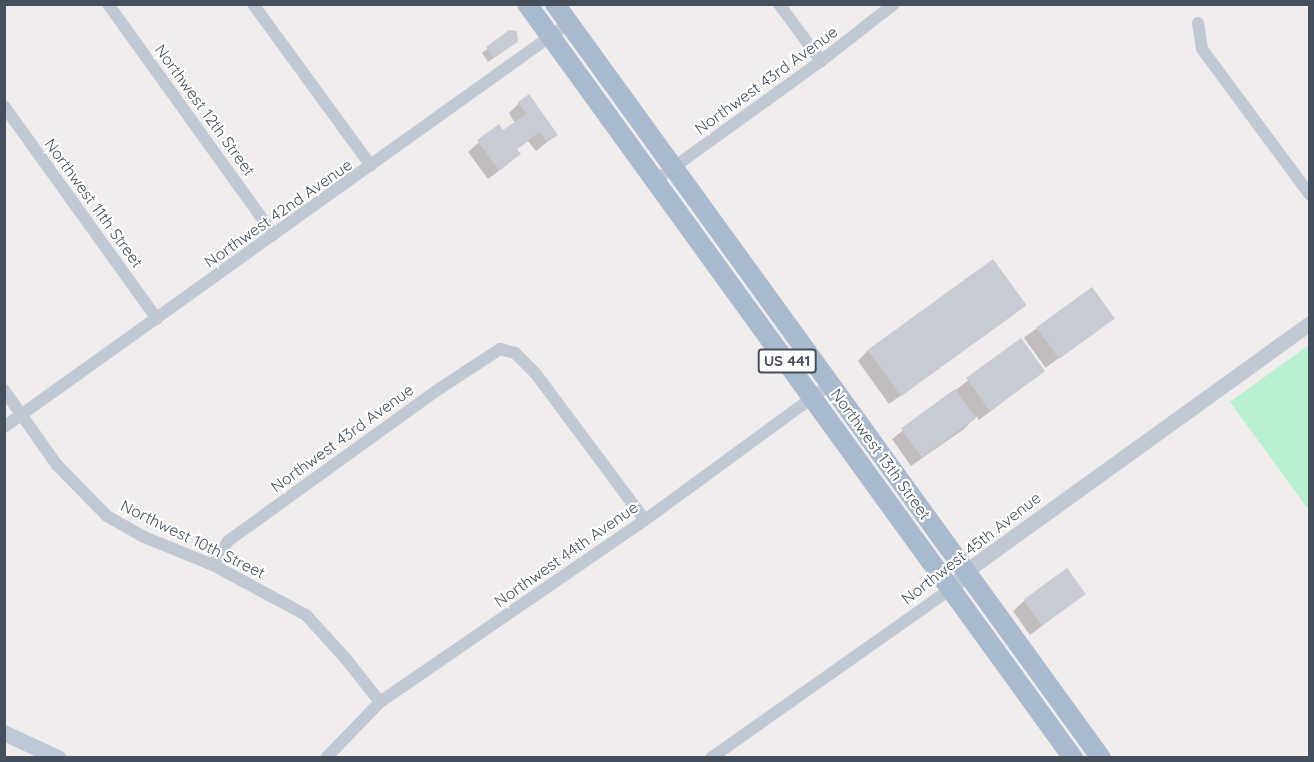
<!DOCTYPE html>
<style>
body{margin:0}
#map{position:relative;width:1314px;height:762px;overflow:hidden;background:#f0edec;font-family:Quicksand,sans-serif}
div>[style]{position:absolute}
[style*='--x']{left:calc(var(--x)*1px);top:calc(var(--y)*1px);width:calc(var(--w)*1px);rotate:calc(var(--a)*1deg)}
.green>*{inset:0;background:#b7f1d1}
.shadow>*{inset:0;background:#0003;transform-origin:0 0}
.building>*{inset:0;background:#c8cbd3;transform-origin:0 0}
.minor>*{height:12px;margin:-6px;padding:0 6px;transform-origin:6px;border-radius:6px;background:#bfc8d3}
.tertiary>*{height:15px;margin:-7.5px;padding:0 7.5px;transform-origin:7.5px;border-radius:7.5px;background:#bfc8d3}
.secondary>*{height:16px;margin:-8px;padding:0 8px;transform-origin:8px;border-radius:8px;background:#bec9d8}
.primary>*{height:20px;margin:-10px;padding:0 10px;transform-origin:10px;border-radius:10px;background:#aabace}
span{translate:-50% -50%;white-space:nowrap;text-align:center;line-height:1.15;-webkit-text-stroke:4.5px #fff;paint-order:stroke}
.shield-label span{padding:2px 4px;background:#fff;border:2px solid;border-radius:4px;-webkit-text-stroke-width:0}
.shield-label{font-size:15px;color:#444f5b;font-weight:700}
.street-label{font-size:16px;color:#444f5b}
.frame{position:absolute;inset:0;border:6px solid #444f5b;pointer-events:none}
</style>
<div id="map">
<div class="green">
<i style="clip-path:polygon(1309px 345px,1309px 510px,1230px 402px)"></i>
</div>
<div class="shadow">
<i style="clip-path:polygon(510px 32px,511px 46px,488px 62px,482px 53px)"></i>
<i style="clip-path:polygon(519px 103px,556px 135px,536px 151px,528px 141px,516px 150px,519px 154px,508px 164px,488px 179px,468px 152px,498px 126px,503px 132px,515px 123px,509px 113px)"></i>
<i style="left:1091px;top:289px;width:37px;height:83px;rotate:54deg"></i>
<i style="clip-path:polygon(1024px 305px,1013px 315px,889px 404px,858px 361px,868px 350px)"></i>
<i style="clip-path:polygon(1021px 340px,1043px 371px,979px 420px,976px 416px,964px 429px,911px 466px,892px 439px)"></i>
<i style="clip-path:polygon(1084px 594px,1030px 635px,1013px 611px,1024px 601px)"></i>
</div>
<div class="building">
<i style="clip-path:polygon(509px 30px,517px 31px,518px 42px,493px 58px,486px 47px)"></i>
<i style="clip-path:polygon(529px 94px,558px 135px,547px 142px,539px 132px,517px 149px,521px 154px,499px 170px,477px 140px,499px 124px,503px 130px,526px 114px,518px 102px)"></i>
<i style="left:993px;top:259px;width:57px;height:155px;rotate:54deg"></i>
<i style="left:1092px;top:287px;width:39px;height:69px;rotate:54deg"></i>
<i style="left:1021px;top:338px;width:41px;height:68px;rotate:54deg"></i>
<i style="left:955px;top:389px;width:36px;height:67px;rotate:54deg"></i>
<i style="left:1067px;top:568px;width:32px;height:54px;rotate:54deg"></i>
</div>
<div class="minor">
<i style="--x:108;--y:4;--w:284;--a:54.3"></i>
<i style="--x:253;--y:4;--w:200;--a:53.9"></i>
<i style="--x:779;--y:4;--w:71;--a:53.6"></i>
<i style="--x:1198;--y:23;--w:26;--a:81"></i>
<i style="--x:1202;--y:49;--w:182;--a:53.5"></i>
<i style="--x:4;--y:106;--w:262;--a:54.3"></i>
<i style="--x:656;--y:180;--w:203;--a:-35.8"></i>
<i style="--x:821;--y:61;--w:93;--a:-38"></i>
<i style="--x:4;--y:390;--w:92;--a:54.8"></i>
<i style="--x:57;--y:465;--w:71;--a:45.6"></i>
<i style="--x:107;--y:516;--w:43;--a:29.6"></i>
<i style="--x:144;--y:537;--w:74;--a:22.1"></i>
<i style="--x:213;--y:565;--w:106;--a:28.3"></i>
<i style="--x:306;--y:615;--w:59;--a:47.7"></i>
<i style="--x:346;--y:659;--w:55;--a:51.7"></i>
<i style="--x:4;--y:427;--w:695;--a:-35.57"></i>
<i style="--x:213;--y:565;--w:28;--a:-58"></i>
<i style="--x:228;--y:541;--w:256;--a:-35.8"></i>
<i style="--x:436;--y:391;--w:77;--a:-33.3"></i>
<i style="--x:500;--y:349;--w:16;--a:15"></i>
<i style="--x:515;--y:353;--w:30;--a:45"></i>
<i style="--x:536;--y:374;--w:182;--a:53.3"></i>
<i style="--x:326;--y:758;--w:78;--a:-46"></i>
<i style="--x:380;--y:702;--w:321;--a:-34.5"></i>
<i style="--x:645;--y:520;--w:230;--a:-36.2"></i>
<i style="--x:711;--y:758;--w:294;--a:-35.2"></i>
</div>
<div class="tertiary">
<i style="--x:951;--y:589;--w:23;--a:-50"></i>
<i style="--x:966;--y:571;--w:424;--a:-35.8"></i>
</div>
<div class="secondary">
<i style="--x:4;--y:733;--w:60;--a:24.8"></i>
</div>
<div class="primary">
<i style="--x:527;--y:4;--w:931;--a:54.09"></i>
<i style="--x:555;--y:4;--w:931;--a:54.09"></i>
</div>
<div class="shield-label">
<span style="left:787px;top:361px">US 441</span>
</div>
<div class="street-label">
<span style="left:766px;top:80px;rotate:-36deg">Northwest 43rd Avenue</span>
<span style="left:205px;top:110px;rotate:54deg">Northwest 12th Street</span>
<span style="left:94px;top:203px;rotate:54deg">Northwest 11th Street</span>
<span style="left:278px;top:213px;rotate:-35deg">Northwest 42nd Avenue</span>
<span style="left:342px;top:438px;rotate:-36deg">Northwest 43rd Avenue</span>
<span style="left:881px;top:454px;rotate:54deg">Northwest 13th Street</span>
<span style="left:193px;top:539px;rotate:26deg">Northwest 10th Street</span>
<span style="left:971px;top:548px;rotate:-38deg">Northwest 45th Avenue</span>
<span style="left:566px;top:554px;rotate:-35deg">Northwest 44th Avenue</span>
</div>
<div class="frame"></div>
</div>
